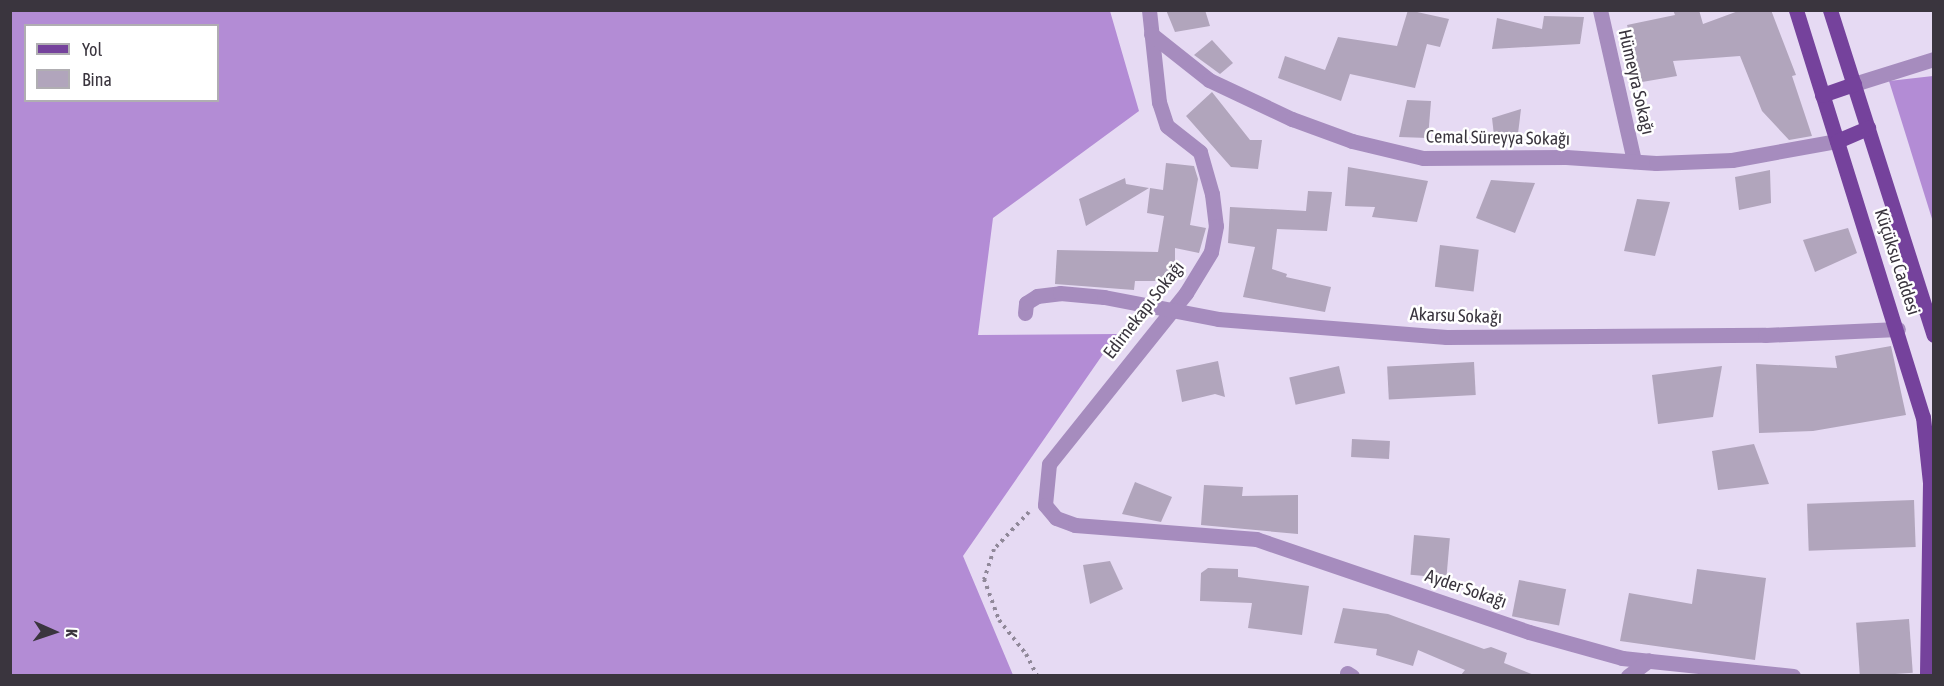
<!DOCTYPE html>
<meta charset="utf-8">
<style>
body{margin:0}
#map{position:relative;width:1944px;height:686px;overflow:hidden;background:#e6daf3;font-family:"Asap Condensed",sans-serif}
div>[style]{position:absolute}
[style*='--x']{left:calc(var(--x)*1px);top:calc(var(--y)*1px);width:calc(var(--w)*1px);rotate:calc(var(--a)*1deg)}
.forest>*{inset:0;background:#b38cd5}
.building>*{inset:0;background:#b1a5bc;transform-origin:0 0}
.path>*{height:4px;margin-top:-2px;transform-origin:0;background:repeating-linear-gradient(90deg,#908899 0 3px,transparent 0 7.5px)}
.minor>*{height:15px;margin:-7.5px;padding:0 7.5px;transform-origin:7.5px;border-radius:7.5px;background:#a68cbe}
.primary>*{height:15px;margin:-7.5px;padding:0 7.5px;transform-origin:7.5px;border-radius:7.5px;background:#75429c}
span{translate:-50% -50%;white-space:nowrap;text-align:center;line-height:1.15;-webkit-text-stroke:5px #fff;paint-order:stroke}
.street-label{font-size:18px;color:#3a353e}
.frame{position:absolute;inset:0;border:12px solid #3a353e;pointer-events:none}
.legend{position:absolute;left:24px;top:24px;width:195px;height:78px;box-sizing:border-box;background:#fff;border:2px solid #b0aeb2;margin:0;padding:8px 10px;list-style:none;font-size:18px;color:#3a353e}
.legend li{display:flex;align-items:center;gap:12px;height:30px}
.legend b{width:30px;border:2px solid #b0aeb2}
.north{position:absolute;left:24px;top:602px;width:60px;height:60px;-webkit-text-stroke:4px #fff;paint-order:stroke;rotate:93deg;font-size:16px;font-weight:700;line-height:24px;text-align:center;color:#3a353e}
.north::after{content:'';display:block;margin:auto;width:21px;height:27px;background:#3a353e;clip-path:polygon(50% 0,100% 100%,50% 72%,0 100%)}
</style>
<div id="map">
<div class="forest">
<i style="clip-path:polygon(evenodd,10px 11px,1110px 11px,1139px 111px,993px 218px,978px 335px,1117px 334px,963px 556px,1013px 675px,11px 675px,10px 11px,26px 26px,218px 26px,218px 100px,26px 100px,26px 26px)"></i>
<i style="clip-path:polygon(1933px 76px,1934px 76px,1933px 222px,1889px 81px)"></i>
</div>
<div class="building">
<i style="clip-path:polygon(1166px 10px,1205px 10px,1210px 26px,1175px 32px)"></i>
<i style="clip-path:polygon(1408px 10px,1449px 19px,1440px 47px,1427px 44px,1415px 88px,1350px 74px,1341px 101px,1278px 78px,1285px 56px,1325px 70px,1338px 37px,1397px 46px)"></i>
<i style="clip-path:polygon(1673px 10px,1699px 10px,1703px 24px,1741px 10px,1771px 10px,1796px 75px,1792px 76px,1812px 136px,1789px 140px,1762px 111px,1740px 56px,1673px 61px,1677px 76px,1642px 82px,1627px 25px,1675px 15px)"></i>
<i style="clip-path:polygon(1544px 16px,1584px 17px,1580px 44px,1492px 49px,1497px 18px,1542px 29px)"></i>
<i style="clip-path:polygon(1212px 40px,1233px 63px,1220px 74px,1194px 55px)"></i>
<i style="clip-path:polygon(1212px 92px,1250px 140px,1262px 140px,1258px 169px,1231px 167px,1186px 116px)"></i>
<i style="clip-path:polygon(1407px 100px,1431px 101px,1428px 138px,1399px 137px)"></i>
<i style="clip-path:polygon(1521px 109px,1517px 142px,1495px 144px,1492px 118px)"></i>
<i style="clip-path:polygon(1166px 163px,1194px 166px,1198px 179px,1190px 225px,1206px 228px,1199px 253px,1175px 248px,1175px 281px,1135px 281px,1134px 290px,1055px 284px,1057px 250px,1158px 252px,1164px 216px,1147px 213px,1150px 188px,1163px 190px)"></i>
<i style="clip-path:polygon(1348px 167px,1428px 181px,1417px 222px,1372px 217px,1375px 207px,1345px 206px)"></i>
<i style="clip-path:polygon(1770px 170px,1771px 203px,1739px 210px,1735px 177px)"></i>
<i style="clip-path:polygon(1125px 178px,1126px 184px,1149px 188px,1086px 226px,1079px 199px)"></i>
<i style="clip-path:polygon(1491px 180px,1535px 183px,1515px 233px,1476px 218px)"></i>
<i style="clip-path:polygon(1308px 191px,1332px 192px,1327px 231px,1277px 229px,1272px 269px,1287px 274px,1286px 277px,1331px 287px,1325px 312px,1243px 297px,1255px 247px,1228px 243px,1230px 207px,1306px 211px)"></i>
<i style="clip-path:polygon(1637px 199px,1670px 202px,1655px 256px,1624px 251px)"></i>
<i style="clip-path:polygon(1848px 228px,1857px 253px,1815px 272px,1803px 240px)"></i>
<i style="left:1440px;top:245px;width:39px;height:42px;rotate:7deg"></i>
<i style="clip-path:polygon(1891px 346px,1906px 415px,1813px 431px,1759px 433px,1756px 364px,1837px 368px,1835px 356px)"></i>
<i style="clip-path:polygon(1218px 361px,1225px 397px,1215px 394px,1182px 402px,1176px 370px)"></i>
<i style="left:1474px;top:362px;width:33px;height:87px;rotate:87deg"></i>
<i style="left:1339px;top:366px;width:28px;height:51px;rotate:77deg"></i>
<i style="clip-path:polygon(1722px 366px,1713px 417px,1658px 424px,1652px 375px)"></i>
<i style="left:1352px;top:439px;width:38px;height:18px;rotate:3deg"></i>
<i style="clip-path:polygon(1754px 444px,1769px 484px,1718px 490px,1712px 451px)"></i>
<i style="clip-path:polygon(1135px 482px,1172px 497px,1161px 522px,1122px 514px)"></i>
<i style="clip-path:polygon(1204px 485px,1243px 487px,1242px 496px,1298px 495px,1298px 534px,1201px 525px)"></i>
<i style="left:1914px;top:500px;width:47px;height:107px;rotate:88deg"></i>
<i style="left:1414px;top:535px;width:36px;height:40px;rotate:5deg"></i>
<i style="clip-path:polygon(1110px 561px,1123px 589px,1090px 604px,1083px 565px)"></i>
<i style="clip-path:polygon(1208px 568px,1238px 569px,1238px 577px,1309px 586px,1302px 635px,1248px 628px,1252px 603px,1200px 601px,1201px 573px)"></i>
<i style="clip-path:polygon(1697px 569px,1766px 578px,1755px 660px,1620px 641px,1629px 593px,1692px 604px)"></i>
<i style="left:1519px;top:580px;width:48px;height:37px;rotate:11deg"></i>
<i style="clip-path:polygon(1343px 608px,1388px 614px,1484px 649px,1491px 647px,1507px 653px,1504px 663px,1534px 675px,1461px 675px,1465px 670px,1418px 650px,1413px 666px,1376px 655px,1377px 649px,1334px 643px)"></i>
<i style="left:1909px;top:619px;width:54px;height:53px;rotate:86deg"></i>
</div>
<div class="path">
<i style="--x:1029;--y:512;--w:51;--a:133.4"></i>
<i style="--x:994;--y:549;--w:32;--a:108"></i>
<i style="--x:984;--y:579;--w:44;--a:69.9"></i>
<i style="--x:999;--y:620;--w:43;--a:51.5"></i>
<i style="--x:1026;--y:654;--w:25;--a:63"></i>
</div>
<div class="minor">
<i style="--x:1149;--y:10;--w:93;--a:83.8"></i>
<i style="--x:1159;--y:102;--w:25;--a:72"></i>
<i style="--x:1167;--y:126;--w:42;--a:38.2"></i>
<i style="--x:1200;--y:152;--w:44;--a:74.1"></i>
<i style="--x:1212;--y:194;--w:32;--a:83"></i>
<i style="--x:1216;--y:226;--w:26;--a:101"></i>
<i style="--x:1211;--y:252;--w:48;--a:121.4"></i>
<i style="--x:1186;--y:293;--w:219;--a:128.7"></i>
<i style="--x:1049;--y:464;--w:41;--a:95.6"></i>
<i style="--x:1045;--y:505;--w:17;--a:50"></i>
<i style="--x:1056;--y:518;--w:20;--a:20"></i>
<i style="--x:1075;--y:525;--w:182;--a:4.4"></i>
<i style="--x:1256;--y:539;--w:288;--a:18.8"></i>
<i style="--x:1529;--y:632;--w:97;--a:15.6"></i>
<i style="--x:1622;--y:658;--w:172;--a:6"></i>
<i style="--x:1600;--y:10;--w:155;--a:77.3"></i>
<i style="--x:1151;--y:34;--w:74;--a:38.4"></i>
<i style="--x:1209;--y:80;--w:92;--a:25.2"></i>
<i style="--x:1292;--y:119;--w:64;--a:20.1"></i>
<i style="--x:1352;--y:141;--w:73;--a:13.5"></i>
<i style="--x:1423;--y:158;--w:143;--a:-0.4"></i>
<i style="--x:1566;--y:157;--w:90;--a:3.8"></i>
<i style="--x:1656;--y:163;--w:76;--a:-2.3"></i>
<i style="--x:1732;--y:160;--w:107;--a:-10.3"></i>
<i style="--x:1854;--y:84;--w:84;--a:-17.4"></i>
<i style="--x:1025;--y:313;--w:10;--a:-84"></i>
<i style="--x:1026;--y:303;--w:13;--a:-32"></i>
<i style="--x:1037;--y:296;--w:23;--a:-7"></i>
<i style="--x:1060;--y:293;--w:44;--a:5.2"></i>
<i style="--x:1104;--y:297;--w:116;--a:10.9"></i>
<i style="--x:1218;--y:319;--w:229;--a:4.5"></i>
<i style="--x:1446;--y:337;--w:319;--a:-0.4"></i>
<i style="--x:1765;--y:335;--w:133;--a:-2.6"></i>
<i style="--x:1347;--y:673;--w:6;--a:31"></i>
<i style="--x:1628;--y:676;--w:26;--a:-37"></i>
</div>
<div class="primary">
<i style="--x:1796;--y:10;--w:426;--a:72.7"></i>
<i style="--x:1923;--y:417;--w:66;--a:83.9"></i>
<i style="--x:1930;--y:483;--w:193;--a:90.9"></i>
<i style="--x:1830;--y:10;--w:341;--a:72.3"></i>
<i style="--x:1822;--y:95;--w:34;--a:-19"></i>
<i style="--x:1837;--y:141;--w:34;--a:-23"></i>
</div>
<div class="street-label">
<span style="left:1636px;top:82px;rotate:77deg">Hümeyra Sokağı</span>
<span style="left:1498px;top:138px;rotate:1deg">Cemal Süreyya Sokağı</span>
<span style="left:1897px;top:262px;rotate:72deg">Küçüksu Caddesi</span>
<span style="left:1144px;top:310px;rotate:-52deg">Edirnekapı Sokağı</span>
<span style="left:1456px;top:316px;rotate:2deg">Akarsu Sokağı</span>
<span style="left:1466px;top:589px;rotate:19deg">Ayder Sokağı</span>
</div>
<div class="frame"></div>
<ul class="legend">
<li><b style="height:8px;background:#75429c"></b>Yol</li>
<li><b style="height:16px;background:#b1a5bc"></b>Bina</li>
</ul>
<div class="north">K</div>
</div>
